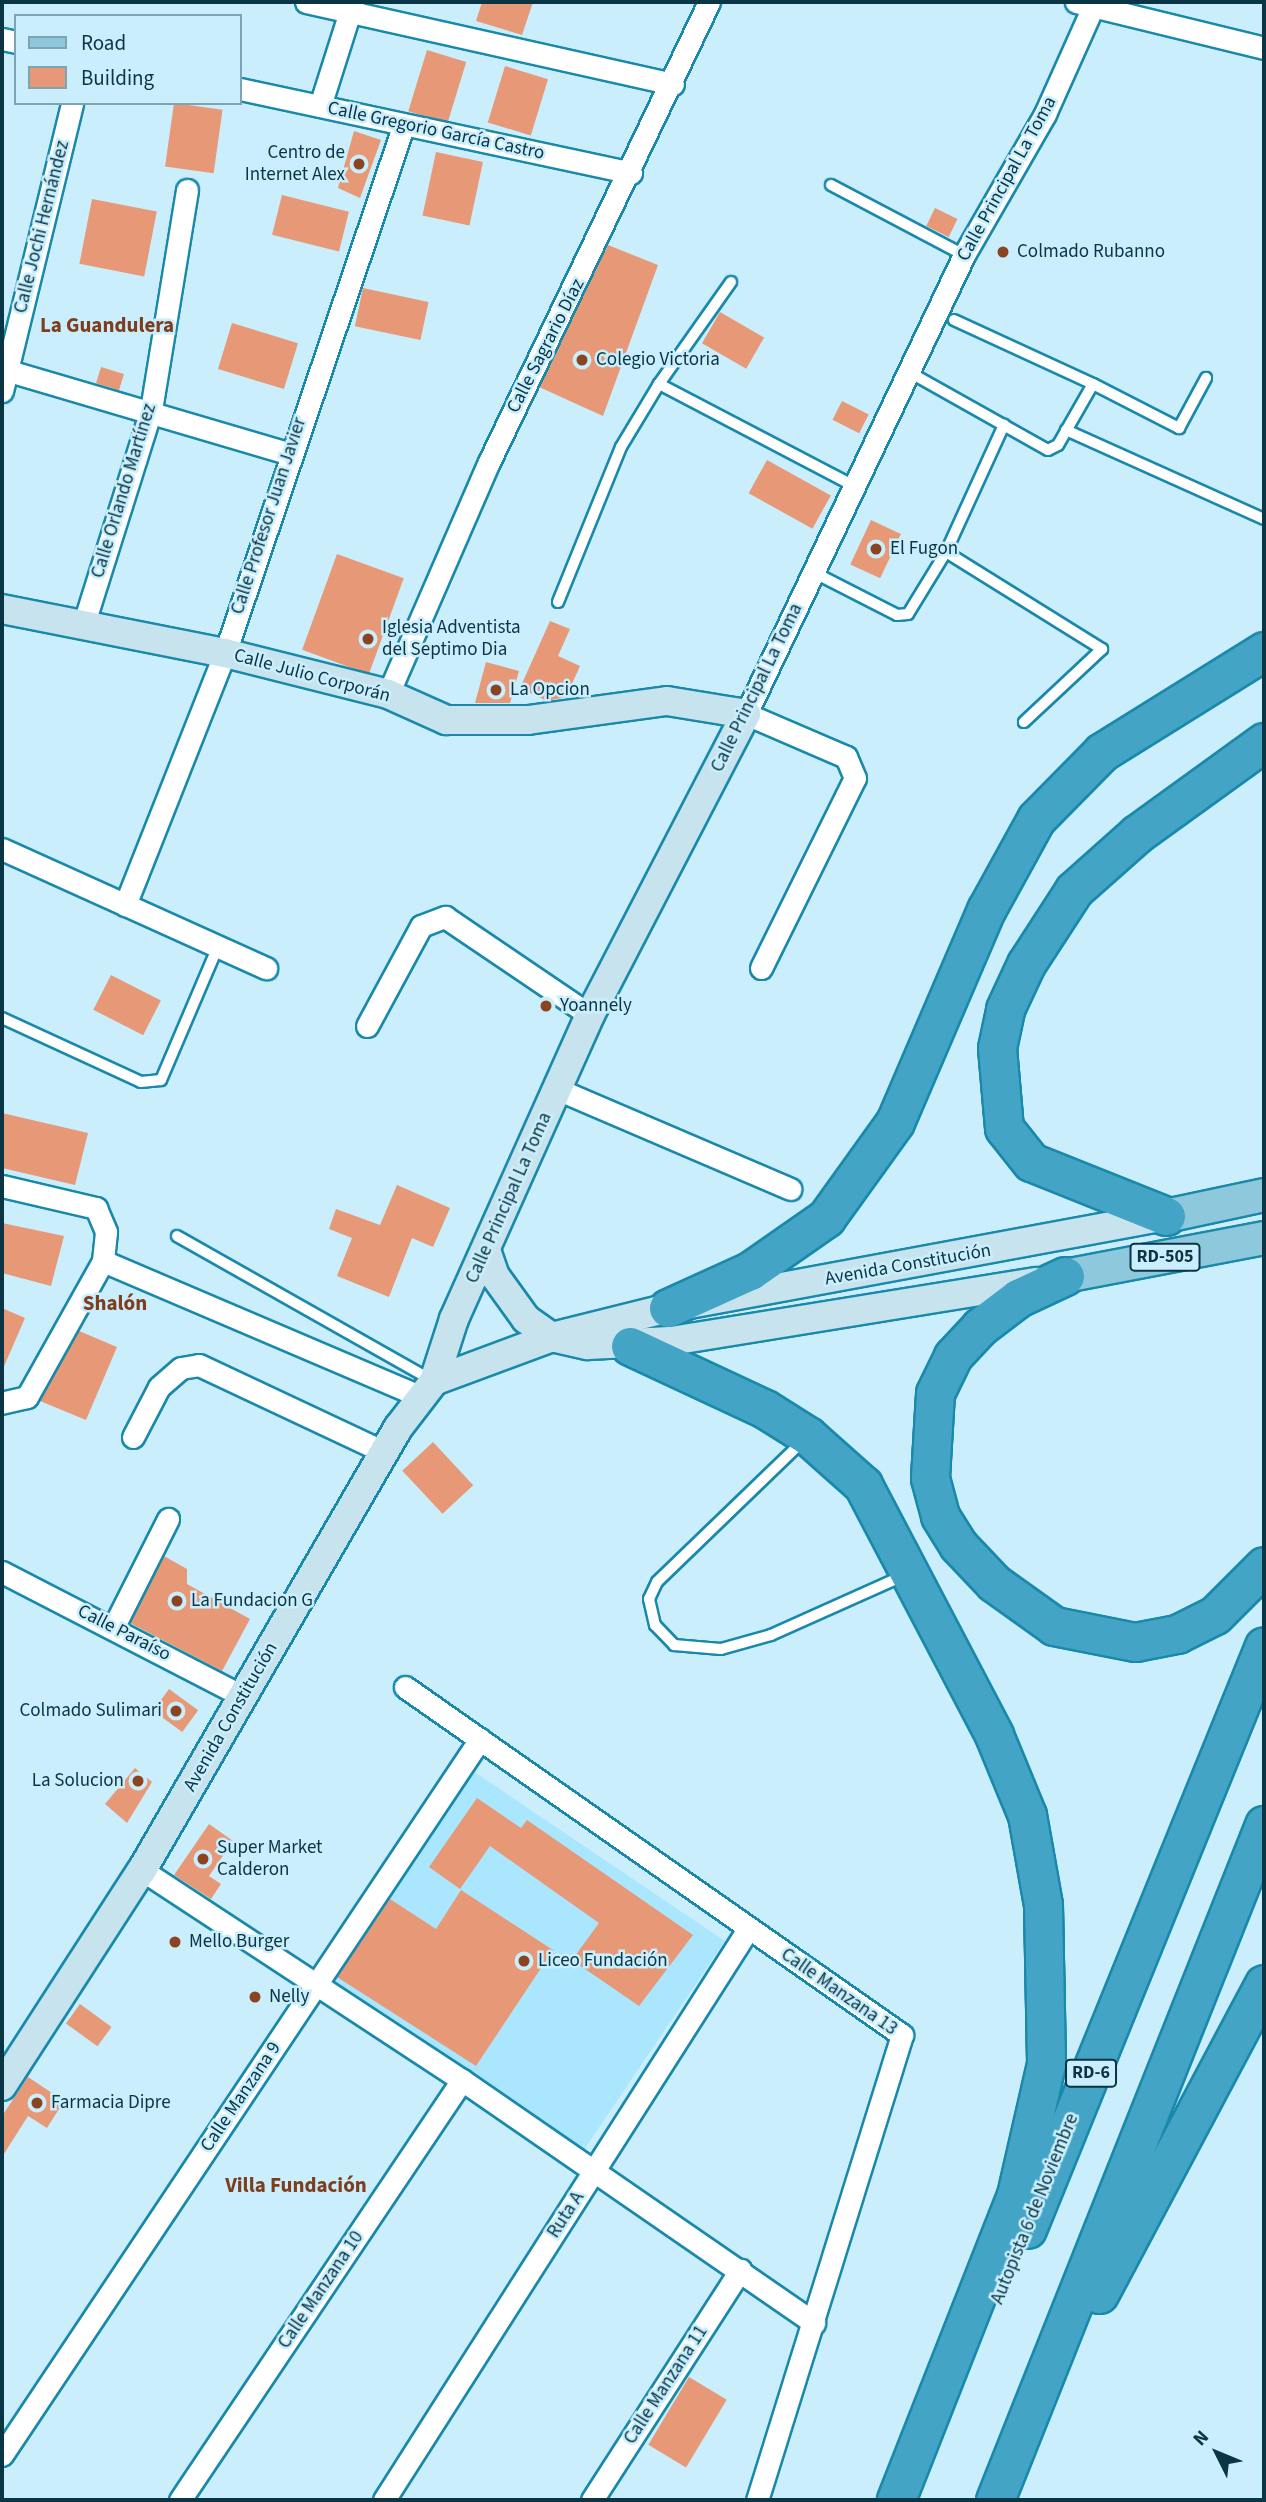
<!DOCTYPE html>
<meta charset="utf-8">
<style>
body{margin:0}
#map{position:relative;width:1266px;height:2502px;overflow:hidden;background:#caeefc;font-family:"Source Sans 3",sans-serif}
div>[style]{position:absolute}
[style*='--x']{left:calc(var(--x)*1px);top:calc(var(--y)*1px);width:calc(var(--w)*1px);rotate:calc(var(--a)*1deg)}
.built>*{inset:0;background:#aae6fe;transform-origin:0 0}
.building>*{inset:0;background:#e79977;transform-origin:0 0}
.roads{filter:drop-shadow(2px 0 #1989ab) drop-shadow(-2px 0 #1989ab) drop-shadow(0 2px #1989ab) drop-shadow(0 -2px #1989ab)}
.lane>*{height:10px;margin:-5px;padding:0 5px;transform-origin:5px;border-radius:5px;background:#fff}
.street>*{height:21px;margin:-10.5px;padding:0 10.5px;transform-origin:10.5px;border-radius:10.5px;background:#fff}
.secondary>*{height:28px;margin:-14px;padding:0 14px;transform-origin:14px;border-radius:14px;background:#c7e4ee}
.primary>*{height:32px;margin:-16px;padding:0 16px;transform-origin:16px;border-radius:16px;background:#8ec8dd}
.highway>*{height:37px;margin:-18.5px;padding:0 18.5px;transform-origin:18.5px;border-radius:18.5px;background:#43a4c6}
.dots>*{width:19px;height:19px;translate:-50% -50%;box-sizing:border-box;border:4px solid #caeefc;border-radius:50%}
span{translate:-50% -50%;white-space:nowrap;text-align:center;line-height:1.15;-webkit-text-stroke:5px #caeefc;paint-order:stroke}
.shield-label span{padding:2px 5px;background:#caeefc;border:2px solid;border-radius:5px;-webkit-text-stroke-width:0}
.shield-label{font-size:18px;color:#093544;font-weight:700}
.street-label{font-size:19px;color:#093544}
.poi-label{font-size:19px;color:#093544}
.right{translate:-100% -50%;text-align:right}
.left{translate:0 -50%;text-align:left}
.neighbourhood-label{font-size:21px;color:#7e3d1e;font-weight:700}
.frame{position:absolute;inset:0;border:4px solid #093544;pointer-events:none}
.legend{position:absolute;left:14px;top:14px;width:228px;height:91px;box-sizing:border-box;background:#caeefc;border:2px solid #7da4b2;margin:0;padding:9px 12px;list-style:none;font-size:21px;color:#093544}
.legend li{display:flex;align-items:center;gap:14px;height:35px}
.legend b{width:35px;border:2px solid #7da4b2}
.north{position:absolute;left:1182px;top:2418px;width:70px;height:70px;-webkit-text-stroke:5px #caeefc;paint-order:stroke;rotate:313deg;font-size:19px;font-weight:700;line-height:28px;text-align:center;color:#093544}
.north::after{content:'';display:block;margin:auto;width:24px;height:32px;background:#093544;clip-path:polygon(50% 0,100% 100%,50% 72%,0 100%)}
</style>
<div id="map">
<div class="built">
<i style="left:467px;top:1767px;width:311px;height:260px;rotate:34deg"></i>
</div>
<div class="building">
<i style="clip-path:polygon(482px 2px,533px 2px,522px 35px,476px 21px)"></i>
<i style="left:427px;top:50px;width:41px;height:64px;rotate:17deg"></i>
<i style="left:505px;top:66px;width:45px;height:59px;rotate:17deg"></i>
<i style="left:174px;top:103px;width:49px;height:64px;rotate:8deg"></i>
<i style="clip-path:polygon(354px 131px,381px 140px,360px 198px,338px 188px)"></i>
<i style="left:436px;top:152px;width:48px;height:65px;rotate:12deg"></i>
<i style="left:282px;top:195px;width:69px;height:41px;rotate:14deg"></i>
<i style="left:92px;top:199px;width:66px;height:66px;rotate:11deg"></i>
<i style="left:935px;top:208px;width:25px;height:20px;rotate:26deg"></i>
<i style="clip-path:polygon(608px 245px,658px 265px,603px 416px,539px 387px)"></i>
<i style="left:363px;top:288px;width:67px;height:39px;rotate:12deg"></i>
<i style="left:720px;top:312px;width:51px;height:36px;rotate:30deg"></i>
<i style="left:232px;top:323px;width:69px;height:48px;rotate:17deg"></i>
<i style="left:101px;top:367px;width:24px;height:17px;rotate:17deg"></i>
<i style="left:842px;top:401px;width:30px;height:21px;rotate:27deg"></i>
<i style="left:767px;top:460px;width:73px;height:38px;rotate:29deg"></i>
<i style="left:871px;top:520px;width:33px;height:49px;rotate:25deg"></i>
<i style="left:337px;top:554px;width:71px;height:102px;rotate:20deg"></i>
<i style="clip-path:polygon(550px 621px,570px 629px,558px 656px,580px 666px,566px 697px,547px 701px,520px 688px)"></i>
<i style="clip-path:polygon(486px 662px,519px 671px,510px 703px,475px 703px)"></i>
<i style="left:111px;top:975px;width:56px;height:39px;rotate:27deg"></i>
<i style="clip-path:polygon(2px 1113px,88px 1133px,75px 1185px,2px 1168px)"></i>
<i style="clip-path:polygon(397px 1185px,450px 1208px,433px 1247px,412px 1238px,389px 1297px,337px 1276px,352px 1238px,329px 1229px,336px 1209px,380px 1225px)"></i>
<i style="clip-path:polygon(2px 1223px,64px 1236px,51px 1286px,2px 1273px)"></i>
<i style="clip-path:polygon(2px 1308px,25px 1318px,2px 1371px)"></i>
<i style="clip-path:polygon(79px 1331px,117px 1347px,86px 1420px,40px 1401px)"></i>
<i style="left:433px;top:1442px;width:59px;height:42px;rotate:47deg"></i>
<i style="clip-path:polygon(164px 1556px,187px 1569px,187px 1584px,250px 1619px,222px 1671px,130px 1623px)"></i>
<i style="left:169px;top:1689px;width:36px;height:27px;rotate:36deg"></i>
<i style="clip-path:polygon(135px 1768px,152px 1782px,127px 1823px,105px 1804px)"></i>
<i style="clip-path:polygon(477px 1798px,521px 1828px,527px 1820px,693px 1935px,639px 2006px,572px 1960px,599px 1923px,490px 1846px,460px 1889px,429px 1867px)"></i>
<i style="clip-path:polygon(209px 1824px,233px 1841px,209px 1876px,221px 1884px,211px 1899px,174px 1875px)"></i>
<i style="clip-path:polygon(461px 1890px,553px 1950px,476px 2066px,337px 1977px,390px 1899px,436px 1929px)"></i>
<i style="left:80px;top:2004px;width:39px;height:24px;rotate:36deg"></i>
<i style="clip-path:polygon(28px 2077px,64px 2101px,47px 2128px,28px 2116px,2px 2157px,2px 2116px)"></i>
<i style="left:689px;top:2377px;width:44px;height:79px;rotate:31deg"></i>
</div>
<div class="roads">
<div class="lane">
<i style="--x:831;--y:185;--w:150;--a:27.8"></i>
<i style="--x:731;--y:282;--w:125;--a:125.2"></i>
<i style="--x:659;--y:384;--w:220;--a:27.6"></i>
<i style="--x:954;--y:320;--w:153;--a:24.7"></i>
<i style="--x:909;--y:372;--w:159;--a:29.3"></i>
<i style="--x:1048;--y:450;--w:11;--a:-27"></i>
<i style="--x:1058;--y:445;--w:70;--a:-60.2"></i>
<i style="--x:1093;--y:384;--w:97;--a:27.1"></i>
<i style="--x:1179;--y:428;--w:57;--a:-61.6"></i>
<i style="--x:1066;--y:430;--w:217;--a:24.2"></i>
<i style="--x:946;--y:552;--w:184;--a:31.9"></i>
<i style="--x:1102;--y:649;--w:107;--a:136.9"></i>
<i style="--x:813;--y:572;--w:94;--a:27.1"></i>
<i style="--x:897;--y:615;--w:11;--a:-5"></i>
<i style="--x:908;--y:614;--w:73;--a:-58.5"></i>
<i style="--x:946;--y:552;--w:140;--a:-65.5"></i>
<i style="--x:558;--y:602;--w:167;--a:-67.9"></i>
<i style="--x:621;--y:447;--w:74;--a:-58.9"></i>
<i style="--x:2;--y:1018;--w:153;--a:24.7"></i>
<i style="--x:141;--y:1082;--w:20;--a:-6"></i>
<i style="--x:161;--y:1080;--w:142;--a:-66.9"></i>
<i style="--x:177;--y:1236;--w:294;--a:29.5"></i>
<i style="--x:804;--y:1440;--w:204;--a:136"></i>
<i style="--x:657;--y:1582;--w:19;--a:115"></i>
<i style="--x:649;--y:1599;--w:27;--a:77"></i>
<i style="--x:655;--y:1625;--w:28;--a:46"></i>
<i style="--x:674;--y:1645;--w:47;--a:4.9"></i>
<i style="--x:721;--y:1649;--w:52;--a:-15.6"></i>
<i style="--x:771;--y:1635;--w:147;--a:-24.1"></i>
</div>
<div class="street">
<i style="--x:306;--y:2;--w:376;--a:12.6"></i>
<i style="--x:1076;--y:2;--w:194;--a:13.7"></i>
<i style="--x:2;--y:39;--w:14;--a:12"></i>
<i style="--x:240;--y:89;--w:400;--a:12.1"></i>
<i style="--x:320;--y:106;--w:109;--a:-72.4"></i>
<i style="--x:2;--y:369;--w:298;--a:16.4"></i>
<i style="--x:2;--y:391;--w:296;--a:-76.3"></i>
<i style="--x:83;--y:626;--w:226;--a:-72.5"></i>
<i style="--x:151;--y:410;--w:223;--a:-80.7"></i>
<i style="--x:388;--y:694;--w:253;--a:-66.5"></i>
<i style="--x:489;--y:462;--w:510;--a:-64.44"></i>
<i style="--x:2;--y:849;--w:290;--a:24.3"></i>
<i style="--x:125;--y:905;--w:271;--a:-68.4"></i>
<i style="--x:225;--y:653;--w:558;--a:-71.31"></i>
<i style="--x:761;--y:968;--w:212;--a:-63.7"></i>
<i style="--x:855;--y:778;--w:23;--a:-113"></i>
<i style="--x:846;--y:757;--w:109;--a:-156.7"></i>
<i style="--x:746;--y:714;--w:508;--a:-64.59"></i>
<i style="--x:964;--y:255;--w:163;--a:-60.1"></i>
<i style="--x:1045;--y:114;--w:123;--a:-65.9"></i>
<i style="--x:367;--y:1026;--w:114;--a:-61.6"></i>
<i style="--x:421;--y:926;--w:26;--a:-21"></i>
<i style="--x:445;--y:917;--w:175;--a:34.1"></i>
<i style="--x:557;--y:1089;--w:254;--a:23.2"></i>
<i style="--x:2;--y:1186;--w:97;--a:13.2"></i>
<i style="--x:96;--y:1208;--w:26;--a:67"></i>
<i style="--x:106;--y:1232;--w:29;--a:96"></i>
<i style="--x:103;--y:1261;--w:156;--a:119.2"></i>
<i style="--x:27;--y:1397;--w:26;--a:167"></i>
<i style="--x:103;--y:1261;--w:344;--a:23.1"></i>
<i style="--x:133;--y:1437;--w:56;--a:-62.5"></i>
<i style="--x:159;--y:1387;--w:29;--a:-41"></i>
<i style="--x:181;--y:1368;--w:18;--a:-9"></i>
<i style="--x:199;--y:1365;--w:204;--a:25.2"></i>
<i style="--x:2;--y:1572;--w:272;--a:27.3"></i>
<i style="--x:114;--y:1626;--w:120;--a:-63.2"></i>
<i style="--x:405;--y:1687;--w:607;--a:35"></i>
<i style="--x:902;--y:2035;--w:487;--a:107.3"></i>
<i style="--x:142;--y:1870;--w:383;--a:33.3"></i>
<i style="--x:462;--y:2080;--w:428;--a:34.6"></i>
<i style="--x:2;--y:2455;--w:861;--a:-56.27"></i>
<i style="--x:180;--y:2500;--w:506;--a:-56.12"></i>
<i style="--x:384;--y:2500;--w:677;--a:-57.48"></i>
<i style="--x:592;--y:2500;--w:274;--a:-57.2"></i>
</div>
<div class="secondary">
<i style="--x:2;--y:609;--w:227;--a:11.2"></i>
<i style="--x:225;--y:653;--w:168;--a:14.1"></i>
<i style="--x:388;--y:694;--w:64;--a:24.1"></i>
<i style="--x:446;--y:720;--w:82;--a:0"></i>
<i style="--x:528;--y:720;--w:140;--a:-7.8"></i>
<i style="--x:667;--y:701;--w:80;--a:9.3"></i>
<i style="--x:746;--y:714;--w:339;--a:117.4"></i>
<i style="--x:590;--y:1015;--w:333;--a:114.1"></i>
<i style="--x:454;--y:1319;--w:65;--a:107.9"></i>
<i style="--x:486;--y:1250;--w:28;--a:71"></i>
<i style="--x:495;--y:1276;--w:53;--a:54.2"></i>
<i style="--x:526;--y:1319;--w:32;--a:35"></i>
<i style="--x:552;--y:1337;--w:37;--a:13"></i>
<i style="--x:588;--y:1345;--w:83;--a:-2.8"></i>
<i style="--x:671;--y:1341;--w:369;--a:-9.2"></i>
<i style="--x:2;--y:2086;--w:257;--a:-57.1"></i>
<i style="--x:142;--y:1870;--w:511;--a:-59.92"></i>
<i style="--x:398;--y:1428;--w:59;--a:-52.5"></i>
<i style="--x:434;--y:1381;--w:126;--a:-20.4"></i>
<i style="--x:552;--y:1337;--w:120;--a:-14"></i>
<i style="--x:668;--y:1308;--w:506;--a:-10.47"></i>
</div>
<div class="primary">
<i style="--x:1166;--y:1216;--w:100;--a:-12.1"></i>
<i style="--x:1065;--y:1276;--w:203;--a:-10.8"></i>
</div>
<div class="highway">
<i style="--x:1166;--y:1216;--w:145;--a:-158.2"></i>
<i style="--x:1031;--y:1162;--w:43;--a:-128.5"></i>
<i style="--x:1004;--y:1128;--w:80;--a:-95"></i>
<i style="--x:997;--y:1048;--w:40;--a:-78"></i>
<i style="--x:1005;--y:1009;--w:50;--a:-65"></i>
<i style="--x:1026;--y:964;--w:88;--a:-57"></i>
<i style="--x:1074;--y:890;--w:84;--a:-41.6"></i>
<i style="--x:1137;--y:834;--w:157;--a:-35.9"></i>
<i style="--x:1065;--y:1276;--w:52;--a:154.9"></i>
<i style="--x:1018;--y:1298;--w:48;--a:142.7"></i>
<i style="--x:980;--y:1327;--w:40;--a:133"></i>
<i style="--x:953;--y:1356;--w:41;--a:115.9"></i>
<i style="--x:935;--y:1393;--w:85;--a:93.4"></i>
<i style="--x:930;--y:1478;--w:39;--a:75"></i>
<i style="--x:940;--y:1516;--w:34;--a:58"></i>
<i style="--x:958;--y:1545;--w:52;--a:46.5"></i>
<i style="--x:994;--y:1583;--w:74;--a:35.6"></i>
<i style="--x:1054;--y:1626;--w:83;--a:11.2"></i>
<i style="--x:1135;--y:1642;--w:43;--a:-10.8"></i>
<i style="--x:1177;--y:1634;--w:42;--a:-26.6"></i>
<i style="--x:1215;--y:1615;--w:69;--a:-45"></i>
<i style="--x:668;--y:1308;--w:90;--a:-24.3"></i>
<i style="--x:750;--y:1271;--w:93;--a:-34.9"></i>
<i style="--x:826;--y:1218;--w:118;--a:-54.3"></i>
<i style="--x:895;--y:1122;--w:231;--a:-66.8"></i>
<i style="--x:986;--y:910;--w:104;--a:-61.2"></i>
<i style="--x:1036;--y:819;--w:94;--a:-45.4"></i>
<i style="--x:1102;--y:752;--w:191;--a:-31.9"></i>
<i style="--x:630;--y:1346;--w:149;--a:25"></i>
<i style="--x:765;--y:1409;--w:51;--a:32.1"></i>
<i style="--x:808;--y:1436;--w:74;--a:41.7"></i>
<i style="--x:863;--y:1485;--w:282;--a:62.3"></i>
<i style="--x:994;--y:1735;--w:87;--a:67.6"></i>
<i style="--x:1027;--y:1815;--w:91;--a:79.9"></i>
<i style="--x:1043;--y:1905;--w:159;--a:88.9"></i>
<i style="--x:1046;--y:2064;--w:134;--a:102.9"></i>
<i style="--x:1016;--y:2195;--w:328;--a:111.5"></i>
<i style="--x:1027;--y:2229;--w:629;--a:-67.88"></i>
<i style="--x:1099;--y:2294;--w:351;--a:-62"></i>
<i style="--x:995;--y:2500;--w:727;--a:-68.27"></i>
</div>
</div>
<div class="dots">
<i style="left:359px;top:164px;background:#8b4421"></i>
<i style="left:1003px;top:252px;background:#8b4421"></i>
<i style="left:582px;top:360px;background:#8b4421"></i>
<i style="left:876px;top:549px;background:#8b4421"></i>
<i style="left:368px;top:639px;background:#8b4421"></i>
<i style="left:496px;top:690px;background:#8b4421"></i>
<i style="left:546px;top:1006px;background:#8b4421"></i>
<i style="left:177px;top:1601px;background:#8b4421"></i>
<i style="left:176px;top:1711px;background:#8b4421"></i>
<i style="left:138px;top:1781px;background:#8b4421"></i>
<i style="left:203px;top:1859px;background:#8b4421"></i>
<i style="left:175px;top:1942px;background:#8b4421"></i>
<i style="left:524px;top:1961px;background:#8b4421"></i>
<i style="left:255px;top:1997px;background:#8b4421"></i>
<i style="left:37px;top:2103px;background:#8b4421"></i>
</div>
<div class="shield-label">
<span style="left:1165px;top:1257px">RD-505</span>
<span style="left:1091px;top:2073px">RD-6</span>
</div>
<div class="street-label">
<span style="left:436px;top:131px;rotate:12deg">Calle Gregorio García Castro</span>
<span style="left:1007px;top:179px;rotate:-61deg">Calle Principal La Toma</span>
<span style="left:42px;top:227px;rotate:-76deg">Calle Jochi Hernández</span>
<span style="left:546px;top:346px;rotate:-63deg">Calle Sagrario Díaz</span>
<span style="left:124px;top:491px;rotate:-73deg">Calle Orlando Martínez</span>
<span style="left:269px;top:516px;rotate:-72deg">Calle Profesor Juan Javier</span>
<span style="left:312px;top:676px;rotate:15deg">Calle Julio Corporán</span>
<span style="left:757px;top:688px;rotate:-64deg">Calle Principal La Toma</span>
<span style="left:509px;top:1198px;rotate:-66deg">Calle Principal La Toma</span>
<span style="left:908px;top:1265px;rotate:-10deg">Avenida Constitución</span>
<span style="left:124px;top:1633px;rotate:27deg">Calle Paraíso</span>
<span style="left:231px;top:1717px;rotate:-60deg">Avenida Constitución</span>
<span style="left:839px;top:1992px;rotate:35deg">Calle Manzana 13</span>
<span style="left:241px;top:2097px;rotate:-56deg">Calle Manzana 9</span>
<span style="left:1035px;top:2209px;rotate:-68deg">Autopista 6 de Noviembre</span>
<span style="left:566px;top:2215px;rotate:-57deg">Ruta A</span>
<span style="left:321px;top:2290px;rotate:-56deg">Calle Manzana 10</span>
<span style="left:666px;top:2385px;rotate:-57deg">Calle Manzana 11</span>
</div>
<div class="poi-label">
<span class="right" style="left:345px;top:164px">Centro de<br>Internet Alex</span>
<span class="left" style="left:1017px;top:252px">Colmado Rubanno</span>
<span class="left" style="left:596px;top:360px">Colegio Victoria</span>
<span class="left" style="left:890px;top:549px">El Fugon</span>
<span class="left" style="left:382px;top:639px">Iglesia Adventista<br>del Septimo Dia</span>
<span class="left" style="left:510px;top:690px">La Opcion</span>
<span class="left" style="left:560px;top:1006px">Yoannely</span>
<span class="left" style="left:191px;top:1601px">La Fundacion G</span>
<span class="right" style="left:162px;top:1711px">Colmado Sulimari</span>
<span class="right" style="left:124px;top:1781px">La Solucion</span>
<span class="left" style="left:217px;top:1859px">Super Market<br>Calderon</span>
<span class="left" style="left:189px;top:1942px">Mello Burger</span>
<span class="left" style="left:538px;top:1961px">Liceo Fundación</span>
<span class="left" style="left:269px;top:1997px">Nelly</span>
<span class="left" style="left:51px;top:2103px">Farmacia Dipre</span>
</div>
<div class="neighbourhood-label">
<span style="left:107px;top:325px">La Guandulera</span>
<span style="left:115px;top:1303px">Shalón</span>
<span style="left:296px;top:2185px">Villa Fundación</span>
</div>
<div class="frame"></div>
<ul class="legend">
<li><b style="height:9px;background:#8ec8dd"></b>Road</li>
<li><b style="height:19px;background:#e79977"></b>Building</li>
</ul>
<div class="north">N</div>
</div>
